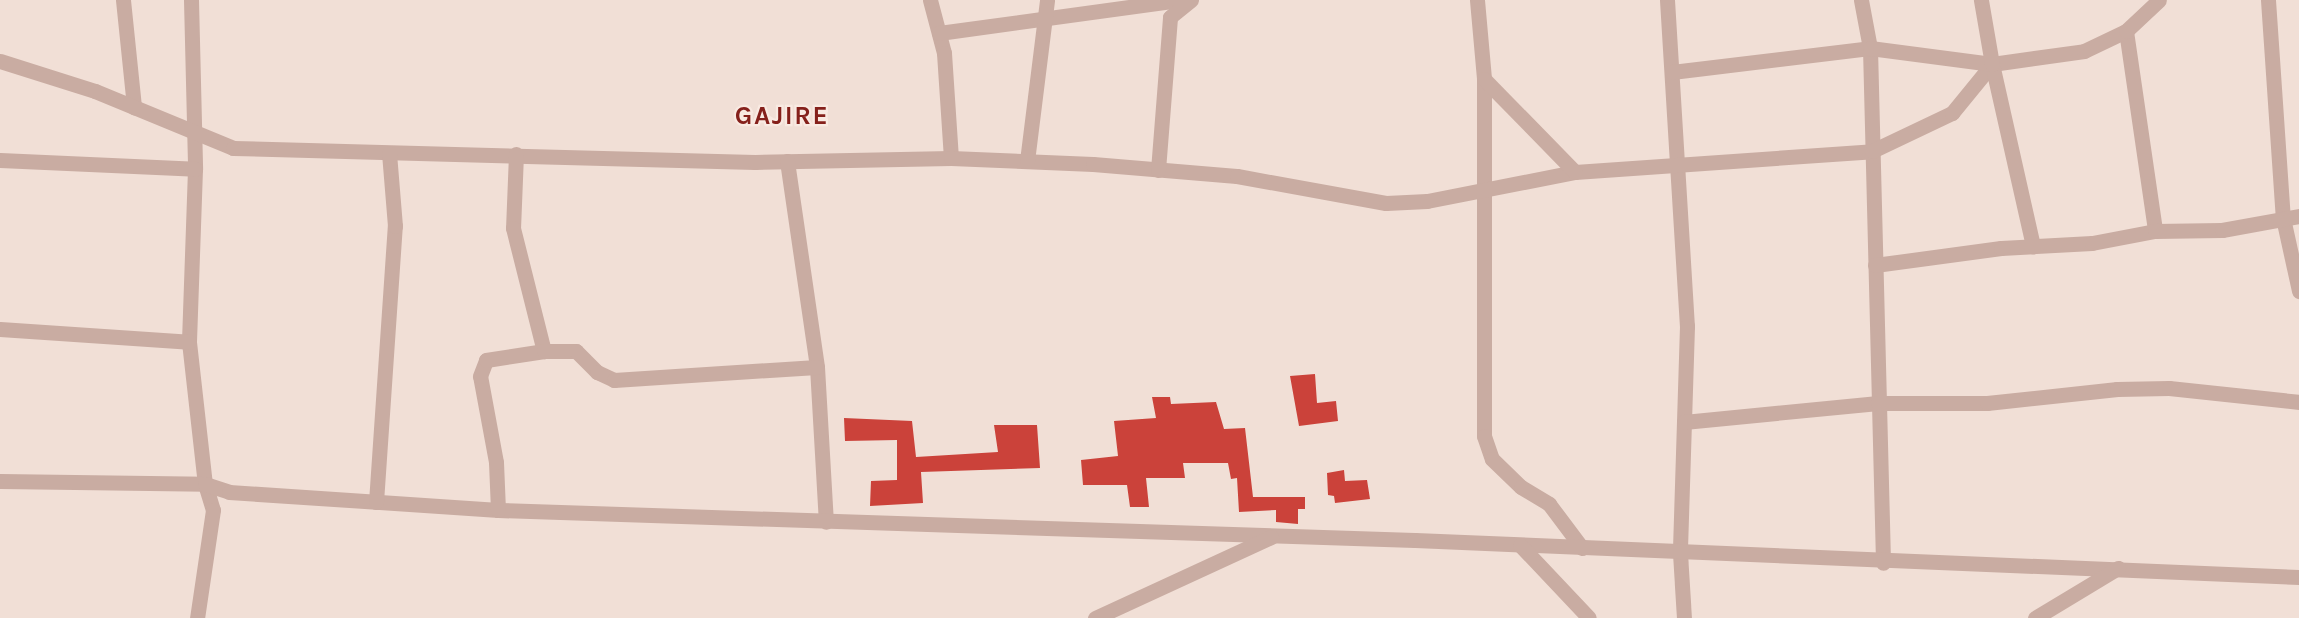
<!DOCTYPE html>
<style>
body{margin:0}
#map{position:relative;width:2299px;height:618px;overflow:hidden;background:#f1dfd6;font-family:Karla,sans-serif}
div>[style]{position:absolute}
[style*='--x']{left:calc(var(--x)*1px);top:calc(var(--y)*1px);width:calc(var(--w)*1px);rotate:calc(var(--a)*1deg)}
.building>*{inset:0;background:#cb423a}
.street>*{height:15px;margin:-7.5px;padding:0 7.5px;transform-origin:7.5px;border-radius:7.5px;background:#c9aca2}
span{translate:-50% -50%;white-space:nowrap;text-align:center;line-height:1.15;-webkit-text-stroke:4.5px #f9eae2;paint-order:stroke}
.district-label{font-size:26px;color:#85201b;font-weight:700;letter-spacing:1.5px}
</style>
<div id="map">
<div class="building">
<i style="clip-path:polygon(1315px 374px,1317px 403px,1336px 401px,1338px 421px,1299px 426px,1290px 376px)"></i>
<i style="clip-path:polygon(1152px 397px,1170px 397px,1171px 404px,1216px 402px,1224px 429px,1245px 428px,1253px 497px,1305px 497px,1305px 509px,1298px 509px,1298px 524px,1276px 522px,1276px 510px,1239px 512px,1237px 478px,1231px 479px,1228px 463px,1183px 463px,1185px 478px,1146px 478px,1149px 507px,1130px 507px,1127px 485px,1083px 485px,1081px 460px,1118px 456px,1114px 421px,1156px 418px)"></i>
<i style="clip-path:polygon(844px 418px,912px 421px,916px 457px,998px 452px,994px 425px,1037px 425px,1040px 468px,921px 472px,923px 503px,870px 506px,871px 481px,897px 480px,897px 440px,845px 441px)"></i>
<i style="clip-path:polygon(1344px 470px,1345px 481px,1367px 480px,1370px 499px,1335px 503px,1334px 496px,1328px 495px,1327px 473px)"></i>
</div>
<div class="street">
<i style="--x:123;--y:0;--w:108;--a:84.1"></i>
<i style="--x:191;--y:0;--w:169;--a:88.6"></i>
<i style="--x:195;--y:169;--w:173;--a:92"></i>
<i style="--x:189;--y:342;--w:143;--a:83.6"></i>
<i style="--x:205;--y:484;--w:27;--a:73"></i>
<i style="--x:213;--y:510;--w:109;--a:98.4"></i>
<i style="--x:930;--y:0;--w:55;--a:75.2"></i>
<i style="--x:944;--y:53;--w:105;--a:86.2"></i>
<i style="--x:1477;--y:0;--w:79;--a:84.9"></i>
<i style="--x:1484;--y:79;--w:357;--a:90"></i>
<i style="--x:1484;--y:436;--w:24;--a:71"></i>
<i style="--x:1492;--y:459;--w:40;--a:44"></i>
<i style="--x:1521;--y:487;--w:33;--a:31"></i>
<i style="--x:1549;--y:504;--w:55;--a:53.1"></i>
<i style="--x:1667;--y:0;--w:327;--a:86.5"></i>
<i style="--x:1687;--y:326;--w:227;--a:91.8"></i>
<i style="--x:1680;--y:553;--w:65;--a:86.5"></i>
<i style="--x:1861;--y:0;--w:49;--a:79.4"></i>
<i style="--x:1870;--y:48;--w:515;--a:88.55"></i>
<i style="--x:2268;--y:0;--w:219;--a:86.1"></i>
<i style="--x:2283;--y:218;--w:75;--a:77.6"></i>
<i style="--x:2126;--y:31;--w:202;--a:81.7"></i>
<i style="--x:939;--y:33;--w:242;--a:-7.8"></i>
<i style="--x:0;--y:61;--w:100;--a:17.5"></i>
<i style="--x:95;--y:91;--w:149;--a:22.4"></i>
<i style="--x:233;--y:148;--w:522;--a:1.54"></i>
<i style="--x:755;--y:162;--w:196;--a:-1.2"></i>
<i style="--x:951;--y:158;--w:142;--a:2.4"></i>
<i style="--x:1093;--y:164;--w:144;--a:4.8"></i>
<i style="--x:1237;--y:176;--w:151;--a:10.3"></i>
<i style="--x:1386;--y:203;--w:41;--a:-2.8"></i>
<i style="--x:1427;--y:201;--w:151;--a:-11.1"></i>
<i style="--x:1575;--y:172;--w:298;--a:-4"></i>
<i style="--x:1872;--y:151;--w:89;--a:-25.4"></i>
<i style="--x:1952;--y:113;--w:63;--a:-50.8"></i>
<i style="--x:1992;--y:64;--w:93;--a:-8"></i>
<i style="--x:2084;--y:51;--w:47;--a:-25.5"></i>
<i style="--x:2126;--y:31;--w:45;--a:-43.2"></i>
<i style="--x:1992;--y:64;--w:187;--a:77.3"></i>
<i style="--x:1672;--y:72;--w:199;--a:-6.9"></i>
<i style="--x:1870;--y:48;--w:123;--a:7.5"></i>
<i style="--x:1992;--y:64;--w:65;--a:-99.8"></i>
<i style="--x:1484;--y:79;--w:130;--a:45.6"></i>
<i style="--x:516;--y:154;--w:74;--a:92.3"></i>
<i style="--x:513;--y:228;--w:127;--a:75.9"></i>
<i style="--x:0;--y:160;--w:195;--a:2.6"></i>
<i style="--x:787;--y:161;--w:208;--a:81.7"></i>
<i style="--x:817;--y:367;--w:155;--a:86.7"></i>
<i style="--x:1027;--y:161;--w:162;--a:-82.9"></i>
<i style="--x:1158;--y:170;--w:153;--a:-85.5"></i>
<i style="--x:1170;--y:17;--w:27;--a:-39"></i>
<i style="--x:1875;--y:265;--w:127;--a:-7.7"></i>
<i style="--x:2001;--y:248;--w:91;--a:-3.1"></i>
<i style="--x:2092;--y:243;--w:64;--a:-10.8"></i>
<i style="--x:2155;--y:231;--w:67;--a:-0.9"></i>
<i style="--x:2222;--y:230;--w:78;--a:-10.3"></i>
<i style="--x:0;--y:329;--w:189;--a:3.9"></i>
<i style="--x:1684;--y:422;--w:195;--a:-5.6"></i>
<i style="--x:1878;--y:403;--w:109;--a:0"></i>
<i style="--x:1987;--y:403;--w:131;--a:-6.1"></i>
<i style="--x:2117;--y:389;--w:52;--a:-1.1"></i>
<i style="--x:2169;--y:388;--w:131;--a:6.1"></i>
<i style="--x:0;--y:481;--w:205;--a:0.8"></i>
<i style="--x:205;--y:484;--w:25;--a:18"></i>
<i style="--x:229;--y:492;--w:270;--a:3.8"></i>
<i style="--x:498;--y:510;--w:917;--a:1.87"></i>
<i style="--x:1415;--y:540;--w:885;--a:2.4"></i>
<i style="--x:376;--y:502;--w:277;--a:-86.1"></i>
<i style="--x:395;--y:226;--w:73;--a:-94.7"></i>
<i style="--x:498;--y:510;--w:48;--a:-92.4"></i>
<i style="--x:496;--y:462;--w:87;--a:-100.5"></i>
<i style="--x:480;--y:376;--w:17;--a:-69"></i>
<i style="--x:486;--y:360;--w:59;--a:-8.8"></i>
<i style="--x:544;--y:351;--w:32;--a:0"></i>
<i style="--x:576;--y:351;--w:30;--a:45"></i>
<i style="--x:597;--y:372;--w:19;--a:25"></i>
<i style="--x:614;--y:380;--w:203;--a:-3.7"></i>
<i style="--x:1520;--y:545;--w:100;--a:46.6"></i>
<i style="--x:1095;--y:618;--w:194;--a:-24.7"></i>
<i style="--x:2035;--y:618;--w:97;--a:-31.1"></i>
</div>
<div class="district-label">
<span style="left:782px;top:116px">GAJIRE</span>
</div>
</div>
